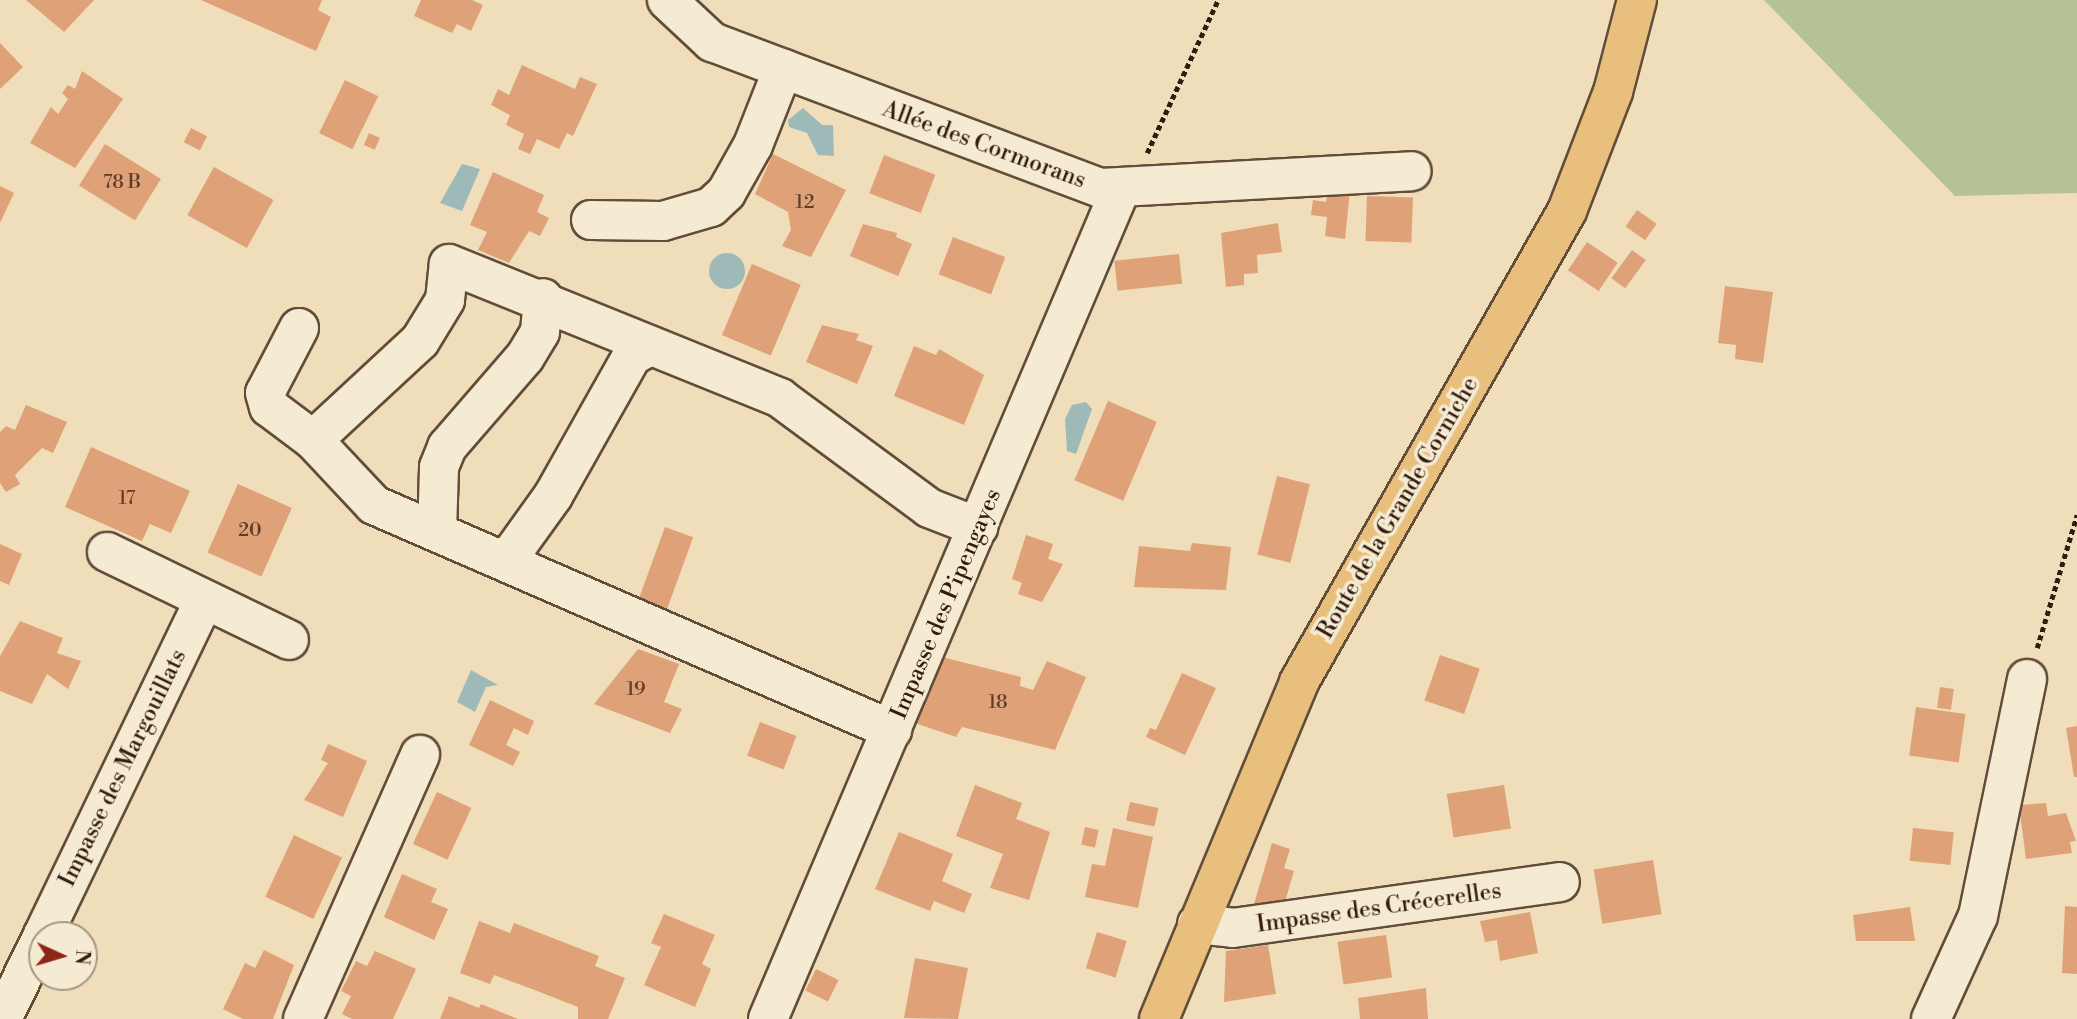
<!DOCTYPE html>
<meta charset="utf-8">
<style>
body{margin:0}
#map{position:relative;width:2077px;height:1019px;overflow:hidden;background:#f0deba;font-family:"Libre Bodoni",serif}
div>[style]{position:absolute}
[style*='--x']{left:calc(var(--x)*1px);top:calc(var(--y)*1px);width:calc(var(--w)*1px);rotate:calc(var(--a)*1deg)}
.green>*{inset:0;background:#b4c294}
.water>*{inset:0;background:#9dbab9}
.round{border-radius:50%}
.building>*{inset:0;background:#dfa177;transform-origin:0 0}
.path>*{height:4.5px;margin-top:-2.25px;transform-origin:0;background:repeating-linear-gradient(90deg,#331c0f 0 5px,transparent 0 8.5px)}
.roads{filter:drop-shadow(2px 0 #624c3a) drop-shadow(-2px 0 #624c3a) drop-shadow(0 2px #624c3a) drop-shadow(0 -2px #624c3a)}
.minor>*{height:38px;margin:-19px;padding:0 19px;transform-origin:19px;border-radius:19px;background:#f5ead2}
.major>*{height:38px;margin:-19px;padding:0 19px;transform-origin:19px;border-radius:19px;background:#e8bf7d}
span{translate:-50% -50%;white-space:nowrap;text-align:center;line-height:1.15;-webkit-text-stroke:7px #f5ead2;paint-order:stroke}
.number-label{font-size:19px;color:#5e3d29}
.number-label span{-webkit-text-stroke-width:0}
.street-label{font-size:23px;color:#331c0f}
.north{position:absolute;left:28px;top:921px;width:70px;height:70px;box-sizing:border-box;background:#f5ead2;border:2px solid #a79884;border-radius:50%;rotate:94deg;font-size:19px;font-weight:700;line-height:28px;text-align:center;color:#331c0f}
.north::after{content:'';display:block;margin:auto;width:24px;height:32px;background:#8f2418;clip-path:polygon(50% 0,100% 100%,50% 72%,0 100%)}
</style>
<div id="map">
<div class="green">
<i style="clip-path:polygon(1764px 0,2077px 0,2077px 193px,1955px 196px)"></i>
</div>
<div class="water">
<i style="clip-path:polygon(803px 108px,822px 125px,833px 125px,834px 156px,818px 155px,807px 133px,789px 127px,788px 120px)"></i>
<i style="clip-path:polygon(462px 164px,480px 169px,462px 211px,440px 203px)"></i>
<i class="round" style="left:709px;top:253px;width:36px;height:36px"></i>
<i style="clip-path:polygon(1086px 402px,1092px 409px,1076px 454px,1067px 451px,1065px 419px,1072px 405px)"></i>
<i style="clip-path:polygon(471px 670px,498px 685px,486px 687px,475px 712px,457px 702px)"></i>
</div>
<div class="building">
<i style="clip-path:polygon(26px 0,94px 0,64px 32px)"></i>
<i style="clip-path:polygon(201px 0,322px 0,318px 10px,331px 17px,316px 51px)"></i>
<i style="clip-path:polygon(421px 0,472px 0,483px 5px,471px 31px,457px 24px,452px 33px,414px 16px)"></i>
<i style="clip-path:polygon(0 43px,23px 67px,0 89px)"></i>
<i style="clip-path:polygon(522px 65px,575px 89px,580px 77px,597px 84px,573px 136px,567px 133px,559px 149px,537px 139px,530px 154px,518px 149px,524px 134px,506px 125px,510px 115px,491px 105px,498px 89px,509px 95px)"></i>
<i style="clip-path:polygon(82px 71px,123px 99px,75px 168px,30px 143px,51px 107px,58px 114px,68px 99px,62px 93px,68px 85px,75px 89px)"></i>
<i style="left:345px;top:80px;width:37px;height:59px;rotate:26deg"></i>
<i style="left:191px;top:128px;width:18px;height:16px;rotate:27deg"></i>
<i style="left:369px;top:133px;width:12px;height:13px;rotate:24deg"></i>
<i style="left:105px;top:144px;width:66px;height:49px;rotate:32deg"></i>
<i style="clip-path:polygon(773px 154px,846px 190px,811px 257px,782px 246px,791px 230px,788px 212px,755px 194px)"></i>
<i style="left:884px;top:155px;width:55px;height:41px;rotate:21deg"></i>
<i style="left:214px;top:167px;width:68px;height:55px;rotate:29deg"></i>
<i style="clip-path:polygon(493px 172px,544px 195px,537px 212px,549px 218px,540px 236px,529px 231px,509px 263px,478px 250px,487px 232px,470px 225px)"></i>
<i style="clip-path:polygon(0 186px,14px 193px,0 223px)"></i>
<i style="clip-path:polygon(1328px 188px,1350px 190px,1345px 239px,1325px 236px,1327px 217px,1311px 215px,1313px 200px,1326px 202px)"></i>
<i style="left:1367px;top:196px;width:46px;height:45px;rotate:2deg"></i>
<i style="left:1637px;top:210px;width:24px;height:20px;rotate:35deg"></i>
<i style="clip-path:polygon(1278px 223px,1282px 252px,1257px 255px,1258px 273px,1244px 274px,1244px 285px,1226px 287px,1221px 233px)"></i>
<i style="clip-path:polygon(863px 224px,897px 233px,896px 237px,912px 244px,898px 276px,850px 256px)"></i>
<i style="left:953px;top:237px;width:56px;height:40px;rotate:21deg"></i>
<i style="left:1587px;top:242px;width:37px;height:34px;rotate:34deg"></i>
<i style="left:1632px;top:250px;width:17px;height:35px;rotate:36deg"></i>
<i style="left:1179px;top:254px;width:30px;height:65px;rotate:84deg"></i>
<i style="left:752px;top:264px;width:53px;height:77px;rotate:23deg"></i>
<i style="clip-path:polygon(1725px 286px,1773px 292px,1763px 363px,1735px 359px,1736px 345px,1718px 343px)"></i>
<i style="clip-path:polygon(822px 325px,859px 334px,856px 340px,873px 346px,857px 384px,806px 362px)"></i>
<i style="clip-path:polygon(914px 346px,936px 355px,939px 349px,984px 375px,964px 425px,894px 396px)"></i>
<i style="left:1108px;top:401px;width:53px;height:86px;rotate:23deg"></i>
<i style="clip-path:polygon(26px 405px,67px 422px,53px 453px,42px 448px,15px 475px,20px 484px,6px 492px,0 483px,0 432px,6px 426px,15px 430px)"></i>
<i style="clip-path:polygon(91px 447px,190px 491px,171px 533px,150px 524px,142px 541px,65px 507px)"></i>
<i style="left:1277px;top:476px;width:34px;height:81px;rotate:14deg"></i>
<i style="left:238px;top:484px;width:59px;height:75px;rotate:24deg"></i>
<i style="left:665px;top:527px;width:30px;height:77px;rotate:20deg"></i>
<i style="clip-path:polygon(1026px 535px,1053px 544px,1048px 559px,1063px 564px,1042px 602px,1018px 594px,1022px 583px,1012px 579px)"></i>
<i style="clip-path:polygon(1192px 543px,1231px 547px,1226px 590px,1134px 587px,1139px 546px,1190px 551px)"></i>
<i style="clip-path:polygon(0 544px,22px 554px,9px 585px,0 581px)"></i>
<i style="clip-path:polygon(20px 621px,63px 638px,57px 653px,81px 661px,68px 689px,47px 674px,32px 704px,0 691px,0 656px)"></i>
<i style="clip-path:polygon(638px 649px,679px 664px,664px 702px,682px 709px,670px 733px,594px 704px)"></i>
<i style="left:1440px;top:655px;width:42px;height:48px;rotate:19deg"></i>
<i style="clip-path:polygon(938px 656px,1021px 677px,1020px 686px,1033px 690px,1047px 661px,1086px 677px,1055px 750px,962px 727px,956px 737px,915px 723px)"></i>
<i style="clip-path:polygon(1182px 673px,1216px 688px,1185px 755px,1146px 737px,1150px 728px,1156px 730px)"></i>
<i style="left:1940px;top:687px;width:14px;height:21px;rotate:8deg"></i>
<i style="clip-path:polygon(490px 700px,534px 721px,528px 735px,514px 728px,506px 745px,520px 752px,513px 766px,469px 745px)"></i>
<i style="left:1916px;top:707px;width:50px;height:49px;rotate:8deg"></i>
<i style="left:760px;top:722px;width:39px;height:36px;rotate:21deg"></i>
<i style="clip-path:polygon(2077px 726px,2077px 777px,2074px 777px,2066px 728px)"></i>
<i style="clip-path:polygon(328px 744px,367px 761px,343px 817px,304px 800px,328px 763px,321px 760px)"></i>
<i style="clip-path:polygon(975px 785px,1022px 803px,1016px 819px,1050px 832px,1029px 900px,990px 888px,1003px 854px,956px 836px)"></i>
<i style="left:1504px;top:785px;width:44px;height:58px;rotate:81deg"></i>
<i style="left:437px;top:792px;width:38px;height:57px;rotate:25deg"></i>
<i style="left:1130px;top:802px;width:29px;height:19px;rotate:12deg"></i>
<i style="clip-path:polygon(2046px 803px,2048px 816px,2066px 813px,2076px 841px,2070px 842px,2072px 853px,2026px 859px,2019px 805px)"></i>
<i style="left:1085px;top:827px;width:14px;height:18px;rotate:12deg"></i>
<i style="clip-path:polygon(1113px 828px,1153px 837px,1138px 908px,1085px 897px,1092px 864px,1105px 866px)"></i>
<i style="left:1913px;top:828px;width:41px;height:33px;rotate:6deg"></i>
<i style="clip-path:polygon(899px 832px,953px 854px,942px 881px,972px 894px,964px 913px,934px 901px,930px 911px,875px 889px)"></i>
<i style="left:294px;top:835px;width:53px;height:68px;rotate:25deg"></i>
<i style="clip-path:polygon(1272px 843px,1290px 849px,1284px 868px,1294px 871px,1282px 912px,1254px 904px)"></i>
<i style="left:1653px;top:860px;width:55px;height:60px;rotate:81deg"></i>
<i style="clip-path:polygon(402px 874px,437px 889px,431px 902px,448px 909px,434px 940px,384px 917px)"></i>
<i style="clip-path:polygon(2065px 906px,2077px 907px,2077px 974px,2062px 973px)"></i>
<i style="clip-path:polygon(1910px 907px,1915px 941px,1856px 941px,1853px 915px)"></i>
<i style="clip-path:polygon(1530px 912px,1538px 953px,1500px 961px,1497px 940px,1485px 942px,1480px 921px)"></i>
<i style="clip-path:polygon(664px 914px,715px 935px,702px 964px,711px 969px,695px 1007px,644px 985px,661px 947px,651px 943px)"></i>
<i style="clip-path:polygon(479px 921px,510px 933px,514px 923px,599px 956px,595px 966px,625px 978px,608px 1019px,578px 1019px,578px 1007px,532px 989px,494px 975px,490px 984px,460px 973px)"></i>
<i style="left:1097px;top:932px;width:31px;height:38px;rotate:17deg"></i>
<i style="left:1386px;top:935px;width:43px;height:49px;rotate:82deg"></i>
<i style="clip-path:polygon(1268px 945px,1276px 994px,1224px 1002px,1226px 951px)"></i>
<i style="clip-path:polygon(264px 950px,294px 965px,273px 1019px,243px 1019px,223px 1009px,245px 963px,255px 968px)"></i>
<i style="clip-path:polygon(375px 951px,416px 969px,393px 1019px,352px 1019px,342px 1014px,351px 996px,341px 991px,356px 961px,367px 966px)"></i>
<i style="clip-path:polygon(915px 958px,968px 968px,958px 1019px,904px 1018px)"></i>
<i style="left:816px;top:969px;width:25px;height:24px;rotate:26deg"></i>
<i style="clip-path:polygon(1426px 988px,1428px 1019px,1360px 1019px,1358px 998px)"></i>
<i style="clip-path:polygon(449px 996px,479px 1008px,481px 1004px,518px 1019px,440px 1019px)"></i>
</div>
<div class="path">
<i style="--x:1147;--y:153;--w:169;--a:-65.1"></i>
<i style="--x:2037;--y:648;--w:139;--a:-73.3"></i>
</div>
<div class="roads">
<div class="minor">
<i style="--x:667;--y:0;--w:62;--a:43"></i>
<i style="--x:712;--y:42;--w:415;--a:20.6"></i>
<i style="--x:1101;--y:188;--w:311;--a:-3.1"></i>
<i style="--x:591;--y:220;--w:72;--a:0.8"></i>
<i style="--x:663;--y:221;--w:50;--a:-16.3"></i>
<i style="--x:711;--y:207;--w:21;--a:-43"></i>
<i style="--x:726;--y:193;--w:55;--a:-60.6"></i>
<i style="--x:753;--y:145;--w:82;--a:-68.5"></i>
<i style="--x:299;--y:328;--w:73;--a:117.6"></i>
<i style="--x:265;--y:393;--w:15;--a:74"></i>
<i style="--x:269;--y:407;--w:55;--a:36.9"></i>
<i style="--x:313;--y:440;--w:89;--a:46.8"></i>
<i style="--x:374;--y:505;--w:565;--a:23.48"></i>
<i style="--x:313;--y:440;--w:146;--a:-42.8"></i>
<i style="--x:420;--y:341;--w:48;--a:-58.6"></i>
<i style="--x:445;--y:300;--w:36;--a:-84"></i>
<i style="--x:449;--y:264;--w:357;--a:22"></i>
<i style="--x:780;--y:398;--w:185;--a:36.4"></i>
<i style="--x:929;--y:508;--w:53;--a:21.2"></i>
<i style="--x:437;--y:532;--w:65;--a:-88.2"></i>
<i style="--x:439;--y:467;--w:22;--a:-68"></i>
<i style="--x:447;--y:447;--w:119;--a:-49.1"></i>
<i style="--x:525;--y:357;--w:29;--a:-59"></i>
<i style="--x:540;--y:332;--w:34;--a:-85"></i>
<i style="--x:107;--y:552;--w:202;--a:25.8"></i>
<i style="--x:507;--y:560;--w:79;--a:-54.3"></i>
<i style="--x:553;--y:496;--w:161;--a:-60.6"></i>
<i style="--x:632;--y:356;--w:21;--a:-29"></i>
<i style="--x:1197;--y:924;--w:36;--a:6"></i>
<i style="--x:1233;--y:928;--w:330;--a:-8"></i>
<i style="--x:43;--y:935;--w:371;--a:-64.3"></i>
<i style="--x:2;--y:1019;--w:91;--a:-64"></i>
<i style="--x:303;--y:1019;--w:289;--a:-66.1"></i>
<i style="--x:768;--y:1019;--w:903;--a:-66.98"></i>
<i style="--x:1931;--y:1019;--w:113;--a:-65.5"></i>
<i style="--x:1978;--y:916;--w:242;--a:-78.3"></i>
</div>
<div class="major">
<i style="--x:1159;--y:1019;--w:365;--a:-67.4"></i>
<i style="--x:1299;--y:682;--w:542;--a:-60.36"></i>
<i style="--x:1567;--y:211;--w:128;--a:-68.9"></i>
<i style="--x:1613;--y:92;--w:95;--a:-75.4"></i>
</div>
</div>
<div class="number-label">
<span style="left:122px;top:183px">78 B</span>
<span style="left:805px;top:203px">12</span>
<span style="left:127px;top:499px">17</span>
<span style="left:250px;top:531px">20</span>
<span style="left:636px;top:690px">19</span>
<span style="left:998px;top:703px">18</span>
</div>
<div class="street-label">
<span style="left:984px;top:145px;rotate:20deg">Allée des Cormorans</span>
<span style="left:1398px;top:508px;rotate:-60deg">Route de la Grande Corniche</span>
<span style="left:946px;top:604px;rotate:-67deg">Impasse des Pipengayes</span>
<span style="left:123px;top:768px;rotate:-64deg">Impasse des Margouillats</span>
<span style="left:1379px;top:908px;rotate:-8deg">Impasse des Crécerelles</span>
</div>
<div class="north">N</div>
</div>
